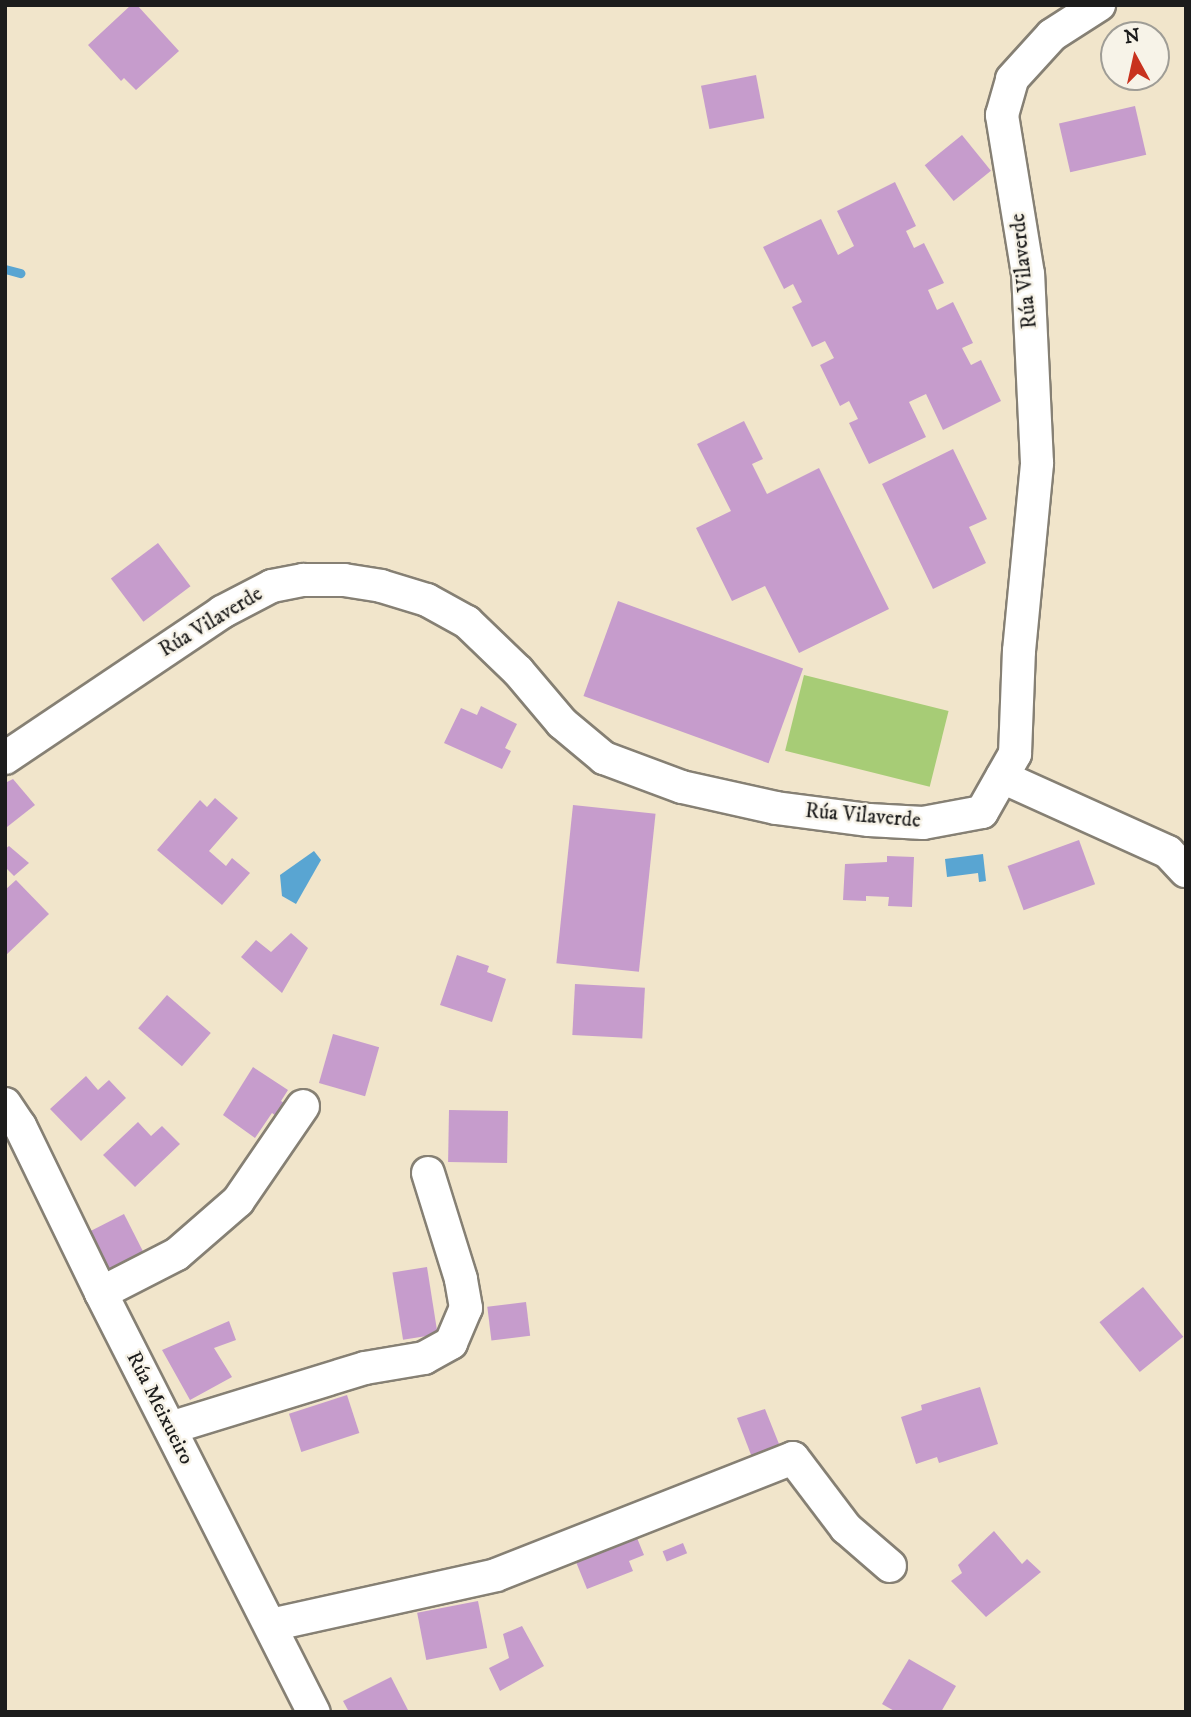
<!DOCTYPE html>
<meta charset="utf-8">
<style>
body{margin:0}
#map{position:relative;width:1191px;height:1717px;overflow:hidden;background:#f1e5cb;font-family:"IM FELL DW Pica",serif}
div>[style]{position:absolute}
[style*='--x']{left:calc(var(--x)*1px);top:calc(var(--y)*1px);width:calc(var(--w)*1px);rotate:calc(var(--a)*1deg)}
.green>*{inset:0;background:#a7cc76;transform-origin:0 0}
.water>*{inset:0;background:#59a5d2}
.stream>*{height:9px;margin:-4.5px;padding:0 4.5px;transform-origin:4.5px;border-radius:4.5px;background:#59a5d2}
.building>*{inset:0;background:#c69ccc;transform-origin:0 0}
.roads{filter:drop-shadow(2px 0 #868074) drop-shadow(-2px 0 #868074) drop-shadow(0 2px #868074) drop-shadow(0 -2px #868074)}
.minor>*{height:32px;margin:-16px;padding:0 16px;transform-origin:16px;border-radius:16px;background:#fff}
span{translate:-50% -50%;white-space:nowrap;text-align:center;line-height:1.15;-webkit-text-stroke:5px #f7f3e8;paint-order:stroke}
.street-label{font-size:21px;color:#1c1c1c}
.frame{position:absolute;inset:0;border:7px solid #1c1c1c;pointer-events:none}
.north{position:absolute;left:1100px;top:21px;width:70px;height:70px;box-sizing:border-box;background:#f7f3e8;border:2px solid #9f9d96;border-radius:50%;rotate:352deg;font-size:19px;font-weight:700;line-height:28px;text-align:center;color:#1c1c1c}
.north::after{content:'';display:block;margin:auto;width:24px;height:32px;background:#c8321e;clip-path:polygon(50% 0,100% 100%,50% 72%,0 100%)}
</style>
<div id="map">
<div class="green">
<i style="left:804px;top:675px;width:149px;height:78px;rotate:14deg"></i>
</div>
<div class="water">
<i style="clip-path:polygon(314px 851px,321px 860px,296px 904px,282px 896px,280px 875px)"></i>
<i style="clip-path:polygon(983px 854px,986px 881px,979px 882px,978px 873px,947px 877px,945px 859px)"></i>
</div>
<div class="stream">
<i style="--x:5;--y:269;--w:16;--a:15"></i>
</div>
<div class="building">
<i style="clip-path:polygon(131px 5px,137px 5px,179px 51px,136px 90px,124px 78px,121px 81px,88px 45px)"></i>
<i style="left:756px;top:75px;width:44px;height:56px;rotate:79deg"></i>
<i style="left:1135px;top:106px;width:50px;height:78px;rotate:77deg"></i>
<i style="left:962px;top:135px;width:46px;height:48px;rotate:51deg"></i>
<i style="clip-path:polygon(895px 182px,916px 226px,906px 231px,914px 248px,924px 243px,944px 283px,928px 290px,937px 310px,953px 302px,973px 343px,962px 348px,971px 365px,981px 360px,1001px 401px,943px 430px,926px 394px,909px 402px,926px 437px,869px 464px,849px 423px,858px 419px,849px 401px,840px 406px,820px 365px,834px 358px,825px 341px,812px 347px,792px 307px,802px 302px,793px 284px,784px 289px,763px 247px,821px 219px,838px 255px,854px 246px,837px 211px)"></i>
<i style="clip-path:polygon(744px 421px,763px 459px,752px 464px,767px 494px,819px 468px,889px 609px,799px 653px,765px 586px,732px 601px,696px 528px,731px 511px,697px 444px)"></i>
<i style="clip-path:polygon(953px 449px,987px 519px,969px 527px,986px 563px,933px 589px,882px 484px)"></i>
<i style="left:158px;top:543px;width:54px;height:59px;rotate:53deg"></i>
<i style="left:618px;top:601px;width:197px;height:101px;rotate:20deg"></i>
<i style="clip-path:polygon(481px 706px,517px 724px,505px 748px,511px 751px,502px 769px,444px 743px,461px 708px,477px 715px)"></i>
<i style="clip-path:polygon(13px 779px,35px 805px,7px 827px,5px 783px)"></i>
<i style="clip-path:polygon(215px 798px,238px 818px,209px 851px,226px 866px,232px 858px,250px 873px,222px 905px,157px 850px,200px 800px,207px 807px)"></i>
<i style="left:573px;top:805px;width:83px;height:159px;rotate:6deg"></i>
<i style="left:1079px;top:840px;width:47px;height:76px;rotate:70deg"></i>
<i style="clip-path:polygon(9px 846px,29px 863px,14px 876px,5px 867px,5px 849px)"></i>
<i style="clip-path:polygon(887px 856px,914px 857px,912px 907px,888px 906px,889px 897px,866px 896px,866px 901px,843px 900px,845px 864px,887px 862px)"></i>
<i style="clip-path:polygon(16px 880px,49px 914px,5px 956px,5px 890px)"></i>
<i style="clip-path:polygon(291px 933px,308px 948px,282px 993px,241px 957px,256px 940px,271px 952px)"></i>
<i style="clip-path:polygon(457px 955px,489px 966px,487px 972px,506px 979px,492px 1022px,440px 1005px)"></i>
<i style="left:575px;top:984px;width:70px;height:51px;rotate:3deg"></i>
<i style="left:167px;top:995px;width:58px;height:44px;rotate:41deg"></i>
<i style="left:333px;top:1034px;width:48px;height:51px;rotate:16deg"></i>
<i style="clip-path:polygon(253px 1067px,288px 1090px,281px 1101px,287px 1105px,280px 1119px,272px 1113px,255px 1138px,223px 1115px)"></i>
<i style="clip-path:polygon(86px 1076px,98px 1090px,109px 1080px,126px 1098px,81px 1141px,50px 1109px)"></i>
<i style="left:449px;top:1110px;width:59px;height:52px;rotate:1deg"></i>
<i style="clip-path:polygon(138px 1122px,151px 1136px,162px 1126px,180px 1144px,135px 1187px,103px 1155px)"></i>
<i style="left:124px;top:1214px;width:42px;height:38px;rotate:63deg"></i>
<i style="left:427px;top:1267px;width:68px;height:35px;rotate:81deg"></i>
<i style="left:1143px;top:1287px;width:64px;height:56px;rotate:51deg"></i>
<i style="left:526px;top:1302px;width:34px;height:39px;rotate:83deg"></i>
<i style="clip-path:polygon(229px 1321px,236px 1340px,214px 1348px,232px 1377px,190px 1400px,162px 1350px)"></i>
<i style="clip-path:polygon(980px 1387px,998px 1444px,939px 1463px,937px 1457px,916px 1464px,901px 1417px,922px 1410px,921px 1405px)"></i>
<i style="left:347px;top:1395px;width:40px;height:61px;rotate:72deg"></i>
<i style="clip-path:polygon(765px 1409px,779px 1444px,753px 1460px,737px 1418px)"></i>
<i style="clip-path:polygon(994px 1531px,1022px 1564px,1027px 1559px,1041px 1572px,986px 1617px,951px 1581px,962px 1573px,958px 1565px)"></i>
<i style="clip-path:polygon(635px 1533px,644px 1555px,629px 1561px,633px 1571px,587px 1589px,574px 1557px)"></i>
<i style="left:683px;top:1543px;width:11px;height:22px;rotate:68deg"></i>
<i style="left:478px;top:1601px;width:48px;height:62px;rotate:79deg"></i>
<i style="clip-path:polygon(522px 1626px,544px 1666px,500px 1691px,489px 1668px,509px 1658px,503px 1634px)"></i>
<i style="clip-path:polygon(909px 1659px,956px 1686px,941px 1712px,896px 1712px,882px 1704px)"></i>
<i style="clip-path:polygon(391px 1677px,409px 1712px,349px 1712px,343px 1701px)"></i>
</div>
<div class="roads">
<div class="minor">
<i style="--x:5;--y:758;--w:262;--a:-33.9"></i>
<i style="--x:222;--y:612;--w:56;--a:-27.5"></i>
<i style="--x:272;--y:586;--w:32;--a:-11"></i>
<i style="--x:303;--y:580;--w:41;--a:0"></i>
<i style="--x:344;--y:580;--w:37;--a:9"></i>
<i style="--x:381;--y:586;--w:48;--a:16.9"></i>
<i style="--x:427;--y:600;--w:46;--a:28.8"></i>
<i style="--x:467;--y:622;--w:71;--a:43.9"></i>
<i style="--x:518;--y:671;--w:68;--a:49.8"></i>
<i style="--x:562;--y:723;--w:55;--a:39.8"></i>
<i style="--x:604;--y:758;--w:83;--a:20.4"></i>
<i style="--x:682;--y:787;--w:96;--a:12.6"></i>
<i style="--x:776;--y:808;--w:94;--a:7.4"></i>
<i style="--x:869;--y:820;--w:54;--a:3.2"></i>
<i style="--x:923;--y:823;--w:60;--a:-10.6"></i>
<i style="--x:982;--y:812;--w:67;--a:-60.4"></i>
<i style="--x:1015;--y:754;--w:103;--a:-87.8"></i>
<i style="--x:1019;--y:651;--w:189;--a:-84.5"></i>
<i style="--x:1037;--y:463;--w:189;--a:-92.7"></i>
<i style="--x:1028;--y:274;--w:161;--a:-99.3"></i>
<i style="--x:1002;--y:115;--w:37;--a:-74"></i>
<i style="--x:1012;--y:79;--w:59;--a:-47.7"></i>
<i style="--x:1052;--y:35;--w:56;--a:-32.6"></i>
<i style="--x:1002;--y:777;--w:182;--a:24.3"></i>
<i style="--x:1168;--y:852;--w:26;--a:47"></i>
<i style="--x:5;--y:1104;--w:27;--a:56"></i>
<i style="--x:20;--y:1126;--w:186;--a:64.1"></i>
<i style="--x:101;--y:1293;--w:470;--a:63.1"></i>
<i style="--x:101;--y:1293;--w:85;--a:-27.2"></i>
<i style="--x:177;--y:1254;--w:81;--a:-41"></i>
<i style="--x:238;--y:1201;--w:115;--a:-55.6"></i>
<i style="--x:170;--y:1428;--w:204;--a:-17.1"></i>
<i style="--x:365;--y:1368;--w:60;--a:-9.6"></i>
<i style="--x:424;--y:1358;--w:31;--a:-29"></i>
<i style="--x:451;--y:1343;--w:38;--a:-67"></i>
<i style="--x:466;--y:1308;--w:29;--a:-100"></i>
<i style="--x:461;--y:1279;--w:111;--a:-107.3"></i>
<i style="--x:271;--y:1625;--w:230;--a:-12.5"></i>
<i style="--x:496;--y:1575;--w:319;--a:-21.5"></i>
<i style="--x:793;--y:1458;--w:88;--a:52.9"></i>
<i style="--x:846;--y:1528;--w:58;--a:40.8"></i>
</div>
</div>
<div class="street-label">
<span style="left:1024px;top:271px;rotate:-96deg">Rúa Vilaverde</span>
<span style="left:211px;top:622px;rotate:-31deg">Rúa Vilaverde</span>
<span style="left:863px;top:816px;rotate:5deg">Rúa Vilaverde</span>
<span style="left:160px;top:1408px;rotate:63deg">Rúa Meixueiro</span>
</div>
<div class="frame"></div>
<div class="north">N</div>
</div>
